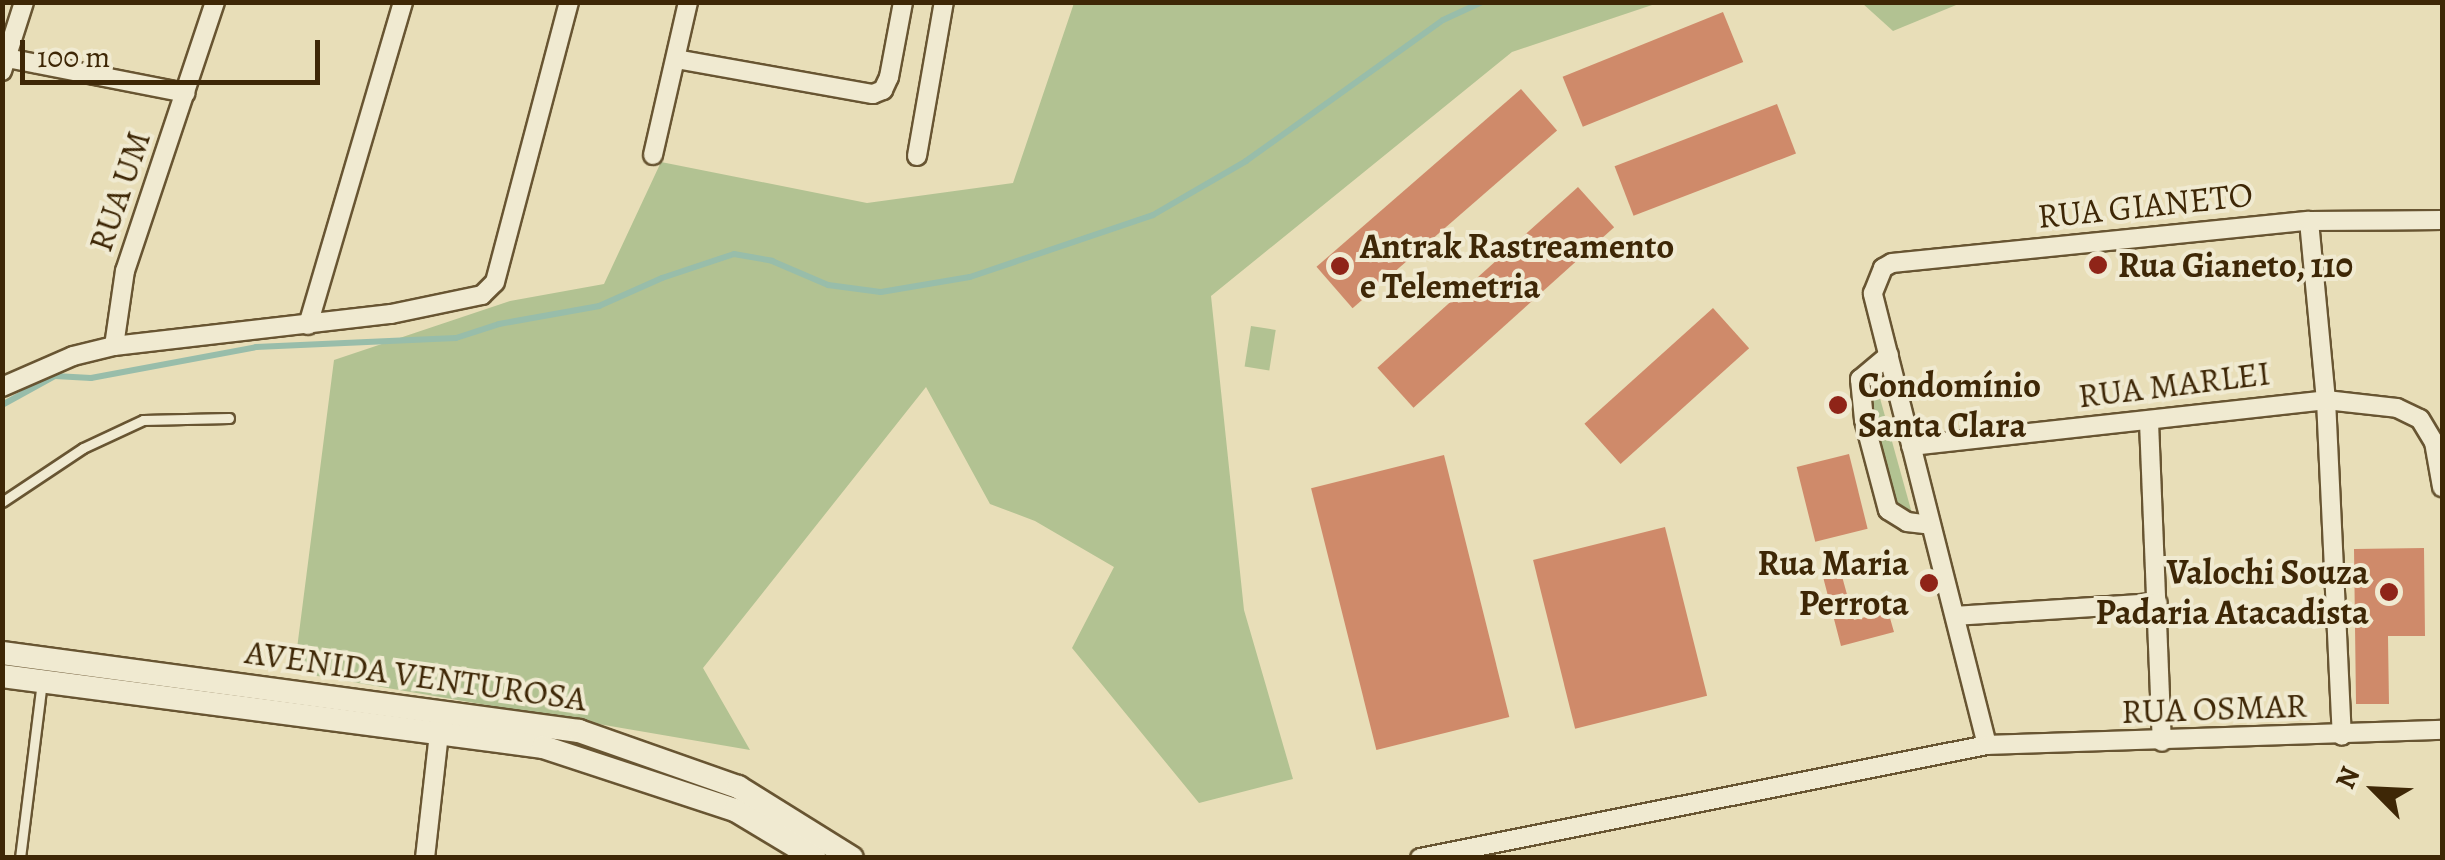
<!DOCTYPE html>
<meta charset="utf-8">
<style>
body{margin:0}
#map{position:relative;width:2445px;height:860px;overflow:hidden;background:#e8deb8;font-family:Alegreya,serif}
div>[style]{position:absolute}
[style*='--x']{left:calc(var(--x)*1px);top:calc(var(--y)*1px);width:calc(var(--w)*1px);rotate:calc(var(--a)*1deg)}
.green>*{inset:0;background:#b2c292;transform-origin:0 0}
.stream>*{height:6px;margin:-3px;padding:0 3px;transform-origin:3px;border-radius:3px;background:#98bdaa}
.building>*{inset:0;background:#cf8a6a;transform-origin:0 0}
.roads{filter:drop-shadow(2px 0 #685532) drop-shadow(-2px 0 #685532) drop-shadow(0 2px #685532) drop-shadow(0 -2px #685532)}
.service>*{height:9px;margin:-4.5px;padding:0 4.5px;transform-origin:4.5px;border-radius:4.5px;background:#f0ead1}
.minor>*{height:18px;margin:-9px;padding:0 9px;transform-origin:9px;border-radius:9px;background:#f0ead1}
.tertiary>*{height:22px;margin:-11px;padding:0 11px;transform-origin:11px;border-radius:11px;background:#f0ead1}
.dots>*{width:28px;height:28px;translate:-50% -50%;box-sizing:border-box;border:5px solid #f0ead1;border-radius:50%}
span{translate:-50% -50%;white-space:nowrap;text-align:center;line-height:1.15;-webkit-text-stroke:8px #f0ead1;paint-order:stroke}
.street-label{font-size:35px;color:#3e2706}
.poi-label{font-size:35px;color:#3e2706;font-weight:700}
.left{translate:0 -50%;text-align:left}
.right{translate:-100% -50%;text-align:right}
.frame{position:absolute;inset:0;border:5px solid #3e2706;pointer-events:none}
.north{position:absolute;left:2325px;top:740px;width:100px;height:100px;-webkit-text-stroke:8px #f0ead1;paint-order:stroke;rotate:294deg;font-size:28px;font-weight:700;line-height:40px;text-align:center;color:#3e2706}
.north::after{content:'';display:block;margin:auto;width:35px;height:45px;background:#3e2706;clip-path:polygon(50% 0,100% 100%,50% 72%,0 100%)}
.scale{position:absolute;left:20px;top:40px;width:300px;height:45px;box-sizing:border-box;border:5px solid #3e2706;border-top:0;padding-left:12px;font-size:30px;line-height:35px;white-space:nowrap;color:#3e2706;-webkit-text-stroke:8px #f0ead1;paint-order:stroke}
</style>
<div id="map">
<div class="green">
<i style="clip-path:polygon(1074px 3px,1658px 3px,1512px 52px,1211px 296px,1244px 610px,1293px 779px,1199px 803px,1072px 648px,1114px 567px,1035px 521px,990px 504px,926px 387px,703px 668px,750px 750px,294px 672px,334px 360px,510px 301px,604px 284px,661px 162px,867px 203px,1013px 183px)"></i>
<i style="clip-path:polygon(1862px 3px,1961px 3px,1893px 31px)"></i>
<i style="left:1251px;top:326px;width:25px;height:41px;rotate:9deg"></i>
<i style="clip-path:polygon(1873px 373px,1913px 517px,1894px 504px,1863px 392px)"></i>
</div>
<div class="stream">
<i style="--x:2;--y:405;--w:60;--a:-28.7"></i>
<i style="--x:55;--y:376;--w:36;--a:3"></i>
<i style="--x:91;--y:378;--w:168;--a:-10.6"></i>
<i style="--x:256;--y:347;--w:200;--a:-2.6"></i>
<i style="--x:456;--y:338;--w:45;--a:-18"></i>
<i style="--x:499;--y:324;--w:102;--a:-10.2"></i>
<i style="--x:599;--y:306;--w:69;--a:-24"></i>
<i style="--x:662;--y:278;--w:76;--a:-18.4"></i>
<i style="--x:734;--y:254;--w:39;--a:10"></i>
<i style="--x:772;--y:261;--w:61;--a:23.2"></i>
<i style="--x:828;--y:285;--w:53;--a:7.5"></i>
<i style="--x:881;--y:292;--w:90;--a:-9.6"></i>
<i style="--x:970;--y:277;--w:193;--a:-18.7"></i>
<i style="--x:1153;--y:215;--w:108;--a:-30.1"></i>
<i style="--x:1246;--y:161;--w:242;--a:-35.6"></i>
<i style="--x:1443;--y:20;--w:43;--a:-24.8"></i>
</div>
<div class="building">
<i style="left:1723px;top:12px;width:54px;height:173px;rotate:68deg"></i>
<i style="left:1521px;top:89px;width:55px;height:271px;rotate:49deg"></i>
<i style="left:1777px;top:104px;width:53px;height:174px;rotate:69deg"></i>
<i style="left:1578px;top:187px;width:54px;height:270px;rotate:48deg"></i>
<i style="left:1713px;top:308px;width:54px;height:173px;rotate:48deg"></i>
<i style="left:1849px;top:454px;width:77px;height:54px;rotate:76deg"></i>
<i style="left:1444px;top:455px;width:270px;height:137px;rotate:76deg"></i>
<i style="left:1665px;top:527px;width:174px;height:136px;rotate:76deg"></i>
<i style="clip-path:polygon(2424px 548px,2425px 636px,2388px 636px,2389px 704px,2356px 704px,2354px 549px)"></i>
<i style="clip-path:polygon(1840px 569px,1854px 620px,1888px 611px,1894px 632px,1841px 646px,1822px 573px)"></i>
</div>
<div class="roads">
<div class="service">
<i style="--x:2;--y:502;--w:97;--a:-33.7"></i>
<i style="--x:83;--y:448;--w:66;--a:-25"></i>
<i style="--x:143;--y:420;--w:86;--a:-1.3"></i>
<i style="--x:20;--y:858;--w:177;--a:-82.9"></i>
</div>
<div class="minor">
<i style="--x:7;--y:58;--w:182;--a:11.1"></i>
<i style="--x:676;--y:59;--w:200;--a:10.1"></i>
<i style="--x:873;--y:94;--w:11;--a:-22"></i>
<i style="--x:883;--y:90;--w:14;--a:-65"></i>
<i style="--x:889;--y:77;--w:76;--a:-79.4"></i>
<i style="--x:2;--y:71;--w:72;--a:-72.3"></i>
<i style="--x:653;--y:155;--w:157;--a:-77.1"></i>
<i style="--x:917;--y:156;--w:156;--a:-80.1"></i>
<i style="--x:2309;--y:221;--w:180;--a:84.6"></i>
<i style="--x:2326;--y:400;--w:336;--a:87.3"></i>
<i style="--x:308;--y:325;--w:337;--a:-73.6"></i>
<i style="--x:114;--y:346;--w:76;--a:-81.7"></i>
<i style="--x:125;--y:271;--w:284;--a:-71.5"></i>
<i style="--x:1889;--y:355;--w:38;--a:140"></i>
<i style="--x:1860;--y:379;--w:41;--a:84.4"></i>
<i style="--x:1864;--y:420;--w:93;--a:75.1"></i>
<i style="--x:1888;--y:510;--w:22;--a:32"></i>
<i style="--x:1907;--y:522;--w:24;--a:7"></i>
<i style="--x:2;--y:387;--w:77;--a:-23.6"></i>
<i style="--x:73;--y:356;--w:42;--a:-13.7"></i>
<i style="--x:114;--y:346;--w:279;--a:-6.6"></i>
<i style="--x:391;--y:314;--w:93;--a:-11.8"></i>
<i style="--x:482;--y:295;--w:18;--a:-45"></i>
<i style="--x:495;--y:282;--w:290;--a:-75.2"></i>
<i style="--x:2149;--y:422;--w:320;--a:87.7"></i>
<i style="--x:1911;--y:446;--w:418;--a:-6.3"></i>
<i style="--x:2326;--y:400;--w:71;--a:6.4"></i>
<i style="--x:2397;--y:408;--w:25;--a:26"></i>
<i style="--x:2420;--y:419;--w:27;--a:59"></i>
<i style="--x:2434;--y:442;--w:46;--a:79.9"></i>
<i style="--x:1955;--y:616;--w:203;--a:-3.7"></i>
<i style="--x:1987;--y:745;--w:466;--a:-104.2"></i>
<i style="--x:1873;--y:293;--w:27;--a:-68"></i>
<i style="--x:1883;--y:268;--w:10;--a:-29"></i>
<i style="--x:1892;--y:263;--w:419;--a:-5.8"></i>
<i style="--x:2309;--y:221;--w:133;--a:-0.4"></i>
<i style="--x:425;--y:858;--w:135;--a:-83.6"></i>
<i style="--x:1420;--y:858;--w:578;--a:-11.27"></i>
<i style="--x:1987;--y:745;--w:455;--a:-1.9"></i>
</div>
<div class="tertiary">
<i style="--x:2;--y:653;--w:582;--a:7.7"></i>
<i style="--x:579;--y:731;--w:169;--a:19.4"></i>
<i style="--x:738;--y:787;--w:134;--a:31.9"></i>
<i style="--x:2;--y:676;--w:546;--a:7.48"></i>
<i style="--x:543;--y:747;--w:202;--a:18.2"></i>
<i style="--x:735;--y:810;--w:93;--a:31"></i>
</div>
</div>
<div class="dots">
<i style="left:2098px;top:265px;background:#8f2418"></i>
<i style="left:1340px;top:266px;background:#8f2418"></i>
<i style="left:1838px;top:405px;background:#8f2418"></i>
<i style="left:1929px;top:583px;background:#8f2418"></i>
<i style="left:2389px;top:592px;background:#8f2418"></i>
</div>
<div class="street-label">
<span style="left:119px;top:191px;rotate:-71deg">RUA UM</span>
<span style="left:2145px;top:205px;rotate:-6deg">RUA GIANETO</span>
<span style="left:2174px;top:384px;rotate:-7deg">RUA MARLEI</span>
<span style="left:416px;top:675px;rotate:8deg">AVENIDA VENTUROSA</span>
<span style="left:2214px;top:708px;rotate:-2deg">RUA OSMAR</span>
</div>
<div class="poi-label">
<span class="left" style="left:1360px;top:266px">Antrak Rastreamento<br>e Telemetria</span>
<span class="left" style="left:2118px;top:265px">Rua Gianeto, 110</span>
<span class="left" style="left:1858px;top:405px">Condomínio<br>Santa Clara</span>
<span class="right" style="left:1909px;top:583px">Rua Maria<br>Perrota</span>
<span class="right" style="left:2369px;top:592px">Valochi Souza<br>Padaria Atacadista</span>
</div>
<div class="frame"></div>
<div class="north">N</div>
<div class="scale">100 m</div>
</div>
